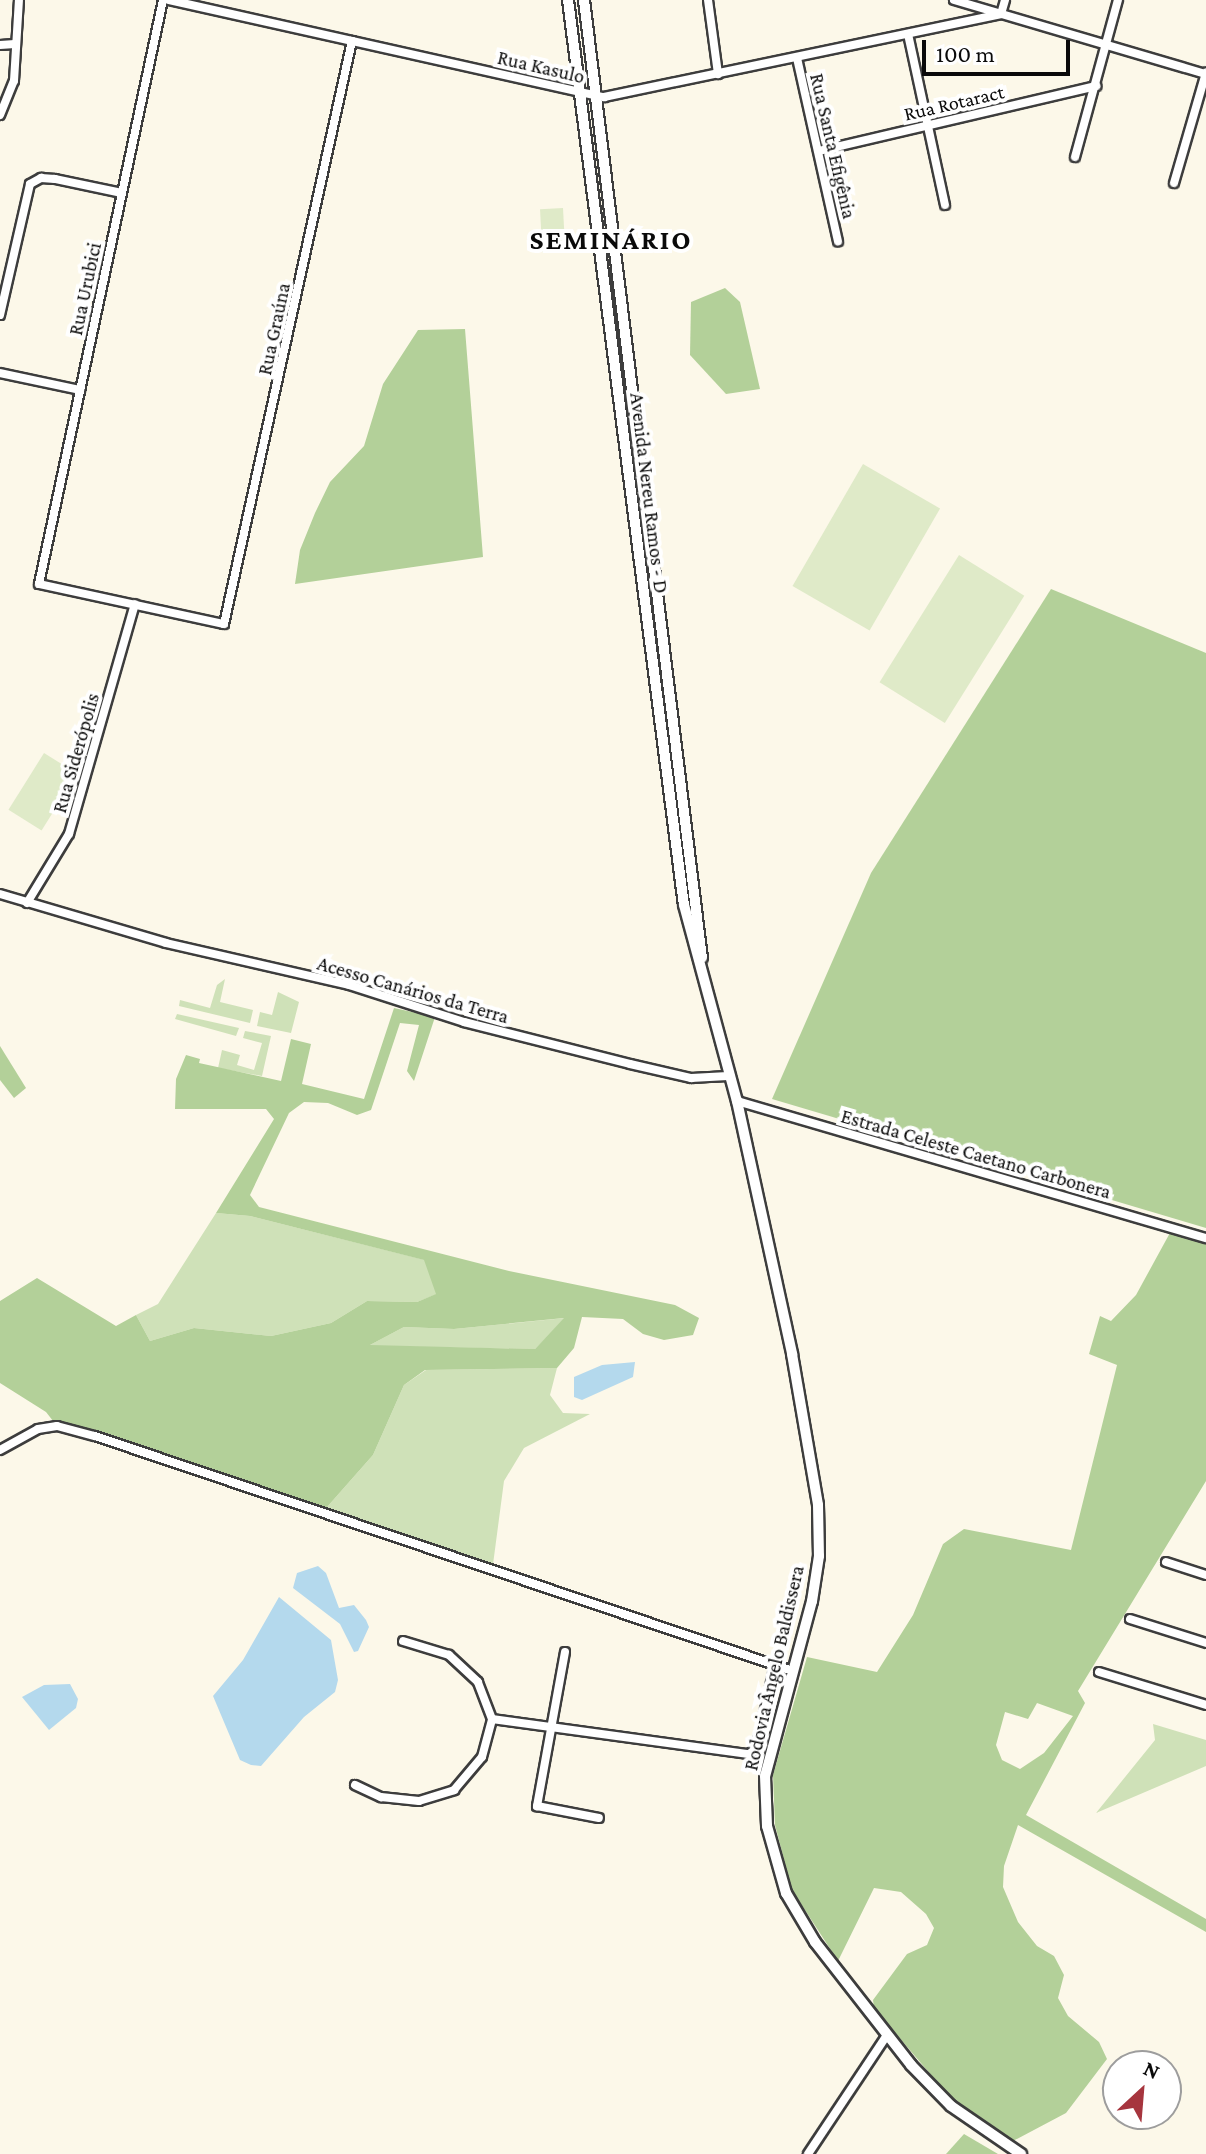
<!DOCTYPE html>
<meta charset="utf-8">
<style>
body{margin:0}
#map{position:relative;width:1206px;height:2154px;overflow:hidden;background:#fcf8e9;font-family:"Crimson Pro",serif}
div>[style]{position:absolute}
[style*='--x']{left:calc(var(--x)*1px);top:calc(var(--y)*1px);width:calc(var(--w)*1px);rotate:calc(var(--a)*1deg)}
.green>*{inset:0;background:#cfe1b8}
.forest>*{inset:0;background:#b3d099}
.pitch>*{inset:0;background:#dfeac8;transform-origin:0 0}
.water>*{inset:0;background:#b4d9ed}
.roads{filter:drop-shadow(2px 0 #3d3d3d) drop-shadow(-2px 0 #3d3d3d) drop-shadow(0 2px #3d3d3d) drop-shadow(0 -2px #3d3d3d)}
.minor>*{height:8px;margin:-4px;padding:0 4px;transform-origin:4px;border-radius:4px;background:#fff}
.tertiary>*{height:10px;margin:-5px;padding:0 5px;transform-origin:5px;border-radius:5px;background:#fff}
span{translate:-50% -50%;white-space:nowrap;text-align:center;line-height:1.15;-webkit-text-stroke:8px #fff;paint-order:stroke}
.street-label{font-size:20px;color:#0a0a0a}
.district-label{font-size:28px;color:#0a0a0a;font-weight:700;letter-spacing:2px}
.north{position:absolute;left:1102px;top:2050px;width:80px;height:80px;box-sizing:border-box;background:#fff;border:2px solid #9d9d9d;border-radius:50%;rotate:26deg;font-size:22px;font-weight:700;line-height:32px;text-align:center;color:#0a0a0a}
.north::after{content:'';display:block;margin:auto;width:28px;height:36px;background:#a6353e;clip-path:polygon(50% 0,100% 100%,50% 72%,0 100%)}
.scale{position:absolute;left:922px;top:40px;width:148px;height:36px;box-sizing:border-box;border:4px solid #0a0a0a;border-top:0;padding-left:10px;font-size:24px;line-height:28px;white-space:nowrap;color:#0a0a0a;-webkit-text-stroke:6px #fff;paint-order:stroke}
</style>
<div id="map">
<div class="green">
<i style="clip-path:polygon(225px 979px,220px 1002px,253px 1010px,250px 1023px,179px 1006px,180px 1000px,210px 1008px,217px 985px)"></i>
<i style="clip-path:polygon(278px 992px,299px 1002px,291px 1033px,257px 1026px,260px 1012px,272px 1015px)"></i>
<i style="clip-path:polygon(177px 1014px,239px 1028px,236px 1036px,175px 1019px)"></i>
<i style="clip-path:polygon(245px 1031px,271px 1036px,262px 1076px,218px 1068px,222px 1050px,240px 1055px,237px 1065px,254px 1070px,262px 1043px,243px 1038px)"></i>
<i style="clip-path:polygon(216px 1213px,250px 1216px,425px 1260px,437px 1294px,417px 1302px,367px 1301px,331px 1323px,271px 1336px,194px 1328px,150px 1341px,136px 1315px,158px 1304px)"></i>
<i style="clip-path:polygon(565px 1318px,535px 1349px,368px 1346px,404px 1327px,454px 1329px)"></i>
<i style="clip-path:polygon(557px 1368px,550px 1395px,563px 1413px,590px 1414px,524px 1448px,504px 1481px,492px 1572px,320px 1515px,373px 1455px,404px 1385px,426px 1370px)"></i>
<i style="clip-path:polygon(1153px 1724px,1206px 1740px,1206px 1766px,1096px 1813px,1155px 1740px)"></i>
</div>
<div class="forest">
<i style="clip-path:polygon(725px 288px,740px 302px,760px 389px,726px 394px,690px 355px,691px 302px)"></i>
<i style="clip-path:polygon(465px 329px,483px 557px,295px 584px,300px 550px,315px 513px,330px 482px,364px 446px,383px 384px,418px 330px)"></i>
<i style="clip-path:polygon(1051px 589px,1206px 653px,1206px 1228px,772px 1099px,871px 873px)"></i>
<i style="clip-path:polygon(evenodd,394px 1008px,435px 1017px,414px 1081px,407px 1071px,419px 1025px,400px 1023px,371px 1110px,357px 1115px,328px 1103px,304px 1102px,289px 1113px,250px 1195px,259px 1207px,509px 1271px,675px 1305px,699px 1318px,693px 1335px,664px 1340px,643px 1334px,623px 1319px,582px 1317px,574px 1348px,557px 1368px,425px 1370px,404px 1385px,373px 1455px,320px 1515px,57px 1426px,46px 1412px,0 1383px,0 1301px,37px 1278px,116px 1326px,136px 1315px,150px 1341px,194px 1328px,271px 1336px,331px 1323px,367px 1301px,417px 1302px,436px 1294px,424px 1260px,250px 1216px,216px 1213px,274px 1119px,266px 1109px,175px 1109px,176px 1079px,186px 1055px,200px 1059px,199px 1063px,281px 1081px,291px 1039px,311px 1044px,302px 1084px,364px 1099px,394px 1008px,564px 1318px,535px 1349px,370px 1345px,404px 1327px,454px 1329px,564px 1318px)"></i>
<i style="clip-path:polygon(0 1046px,26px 1088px,14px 1098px,0 1080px)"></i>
<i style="clip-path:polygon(evenodd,1171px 1231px,1206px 1242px,1206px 1481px,1078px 1691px,1085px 1703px,1026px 1815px,1206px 1919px,1206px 1932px,1018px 1825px,1004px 1866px,1003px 1887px,1018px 1922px,1037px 1946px,1054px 1956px,1064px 1975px,1058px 1998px,1068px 2016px,1099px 2042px,1107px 2059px,1066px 2113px,1013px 2141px,949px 2096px,874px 2008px,873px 2000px,907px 1954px,927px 1945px,934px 1928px,926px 1914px,901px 1892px,874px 1888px,838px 1961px,792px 1890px,775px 1825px,773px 1775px,807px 1657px,877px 1672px,913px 1615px,943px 1544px,964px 1529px,1071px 1550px,1117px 1365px,1089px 1354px,1100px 1316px,1111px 1321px,1136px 1295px,1171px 1231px,1037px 1703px,1073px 1716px,1044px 1753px,1020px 1769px,1002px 1760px,996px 1745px,1005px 1712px,1028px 1719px,1037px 1703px)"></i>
<i style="clip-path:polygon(964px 2134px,998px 2154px,946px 2154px)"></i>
</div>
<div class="pitch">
<i style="left:563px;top:208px;width:43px;height:23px;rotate:87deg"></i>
<i style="left:863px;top:464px;width:89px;height:141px;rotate:30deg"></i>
<i style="left:959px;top:555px;width:77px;height:150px;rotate:32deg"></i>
<i style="left:44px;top:753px;width:39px;height:67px;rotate:32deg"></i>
</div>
<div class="water">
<i style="clip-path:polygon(635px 1362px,633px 1377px,582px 1400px,574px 1397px,574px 1377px,602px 1365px)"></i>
<i style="clip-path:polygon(318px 1566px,326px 1573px,339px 1608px,354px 1605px,366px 1620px,369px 1627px,358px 1651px,354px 1652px,340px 1624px,293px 1588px,297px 1573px)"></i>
<i style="clip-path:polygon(279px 1597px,331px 1640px,338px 1680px,335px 1692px,304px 1717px,261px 1766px,251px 1765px,240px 1760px,213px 1696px,243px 1660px)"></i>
<i style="clip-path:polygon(44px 1685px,70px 1684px,78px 1699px,76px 1708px,49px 1730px,22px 1697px)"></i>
</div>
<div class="roads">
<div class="minor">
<i style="--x:163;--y:0;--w:597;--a:101.99"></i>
<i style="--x:39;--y:584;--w:189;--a:12.2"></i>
<i style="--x:224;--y:624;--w:597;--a:-77.62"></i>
<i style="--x:169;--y:0;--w:446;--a:12.6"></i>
<i style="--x:604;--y:97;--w:406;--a:-11.8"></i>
<i style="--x:708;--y:0;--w:75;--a:82.3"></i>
<i style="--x:954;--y:0;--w:263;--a:16.4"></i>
<i style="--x:1001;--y:14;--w:15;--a:-74"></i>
<i style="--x:908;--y:34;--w:175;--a:77.8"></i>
<i style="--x:0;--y:45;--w:15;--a:-4"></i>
<i style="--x:797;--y:58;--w:188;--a:77.4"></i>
<i style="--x:0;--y:115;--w:37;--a:-68"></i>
<i style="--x:14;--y:81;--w:81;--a:-86.5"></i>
<i style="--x:819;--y:151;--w:285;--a:-13.2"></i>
<i style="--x:1075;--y:157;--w:163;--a:-74.7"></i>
<i style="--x:1174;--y:183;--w:115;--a:-73.8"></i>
<i style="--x:0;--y:315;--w:134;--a:-77.1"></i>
<i style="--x:30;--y:184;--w:13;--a:-29"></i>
<i style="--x:41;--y:178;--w:14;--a:4"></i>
<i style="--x:55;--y:179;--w:68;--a:11.8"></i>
<i style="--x:0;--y:373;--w:82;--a:12"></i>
<i style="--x:0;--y:894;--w:173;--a:16.4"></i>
<i style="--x:166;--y:943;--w:188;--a:12.9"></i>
<i style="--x:349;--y:985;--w:121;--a:17.8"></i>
<i style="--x:464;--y:1022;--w:171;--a:14.2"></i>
<i style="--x:630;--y:1064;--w:63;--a:12.9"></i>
<i style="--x:691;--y:1078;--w:37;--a:-3"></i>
<i style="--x:27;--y:903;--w:81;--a:-58.7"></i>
<i style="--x:69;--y:834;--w:239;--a:-74"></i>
<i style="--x:737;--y:1101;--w:489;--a:16.3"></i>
<i style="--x:0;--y:1450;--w:43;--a:-28.9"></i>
<i style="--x:38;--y:1429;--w:19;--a:-9"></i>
<i style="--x:57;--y:1426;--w:39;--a:15"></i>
<i style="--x:95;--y:1436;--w:736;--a:18.61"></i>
<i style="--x:1166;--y:1562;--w:42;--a:18"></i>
<i style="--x:1130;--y:1619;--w:80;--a:17.5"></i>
<i style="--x:565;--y:1652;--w:157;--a:100.3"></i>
<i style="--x:537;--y:1806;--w:63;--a:11"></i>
<i style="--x:1099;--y:1672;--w:112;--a:17.1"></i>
<i style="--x:492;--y:1719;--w:259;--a:7.8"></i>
<i style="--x:749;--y:1754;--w:9;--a:-36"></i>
<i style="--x:756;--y:1749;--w:86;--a:-77.3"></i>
<i style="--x:355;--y:1785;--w:29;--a:25"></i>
<i style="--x:381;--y:1797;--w:38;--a:6"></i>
<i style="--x:419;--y:1801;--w:37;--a:-17"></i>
<i style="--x:454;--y:1790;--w:43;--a:-49.7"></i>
<i style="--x:482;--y:1757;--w:39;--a:-75"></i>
<i style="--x:492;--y:1719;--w:40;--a:-111"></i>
<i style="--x:478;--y:1682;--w:40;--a:-137"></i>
<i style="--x:449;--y:1655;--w:48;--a:-163.1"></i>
<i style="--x:808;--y:2154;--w:143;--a:-56.4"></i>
</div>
<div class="tertiary">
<i style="--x:568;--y:0;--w:912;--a:82.7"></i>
<i style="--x:684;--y:905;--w:203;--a:74.9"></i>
<i style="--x:737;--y:1101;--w:259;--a:77.7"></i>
<i style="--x:792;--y:1354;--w:153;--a:80.2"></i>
<i style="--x:818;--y:1505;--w:51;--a:88.9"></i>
<i style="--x:819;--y:1556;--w:46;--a:98.8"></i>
<i style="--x:812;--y:1601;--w:181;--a:105"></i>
<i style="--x:765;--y:1776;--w:50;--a:87.7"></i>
<i style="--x:767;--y:1826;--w:70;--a:74.2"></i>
<i style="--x:786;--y:1893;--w:57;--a:59.4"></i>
<i style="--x:815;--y:1942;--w:156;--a:52"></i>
<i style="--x:911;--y:2065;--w:57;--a:45.7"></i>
<i style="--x:951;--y:2106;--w:85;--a:34.4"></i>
<i style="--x:584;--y:0;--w:965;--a:82.98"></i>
</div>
</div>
<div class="street-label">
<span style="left:541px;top:67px;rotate:13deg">Rua Kasulo</span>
<span style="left:954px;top:103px;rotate:-13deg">Rua Rotaract</span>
<span style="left:833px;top:146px;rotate:77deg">Rua Santa Efigênia</span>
<span style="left:85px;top:289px;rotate:-78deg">Rua Urubici</span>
<span style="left:274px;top:329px;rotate:-78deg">Rua Graúna</span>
<span style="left:649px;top:493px;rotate:83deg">Avenida Nereu Ramos - D</span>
<span style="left:76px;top:753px;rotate:-74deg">Rua Siderópolis</span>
<span style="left:413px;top:990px;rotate:16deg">Acesso Canários da Terra</span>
<span style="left:976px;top:1154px;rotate:16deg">Estrada Celeste Caetano Carbonera</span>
<span style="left:774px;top:1668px;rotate:-77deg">Rodovia Ângelo Baldissera</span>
</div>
<div class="district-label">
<span style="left:611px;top:240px">SEMINÁRIO</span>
</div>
<div class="north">N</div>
<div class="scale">100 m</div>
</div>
